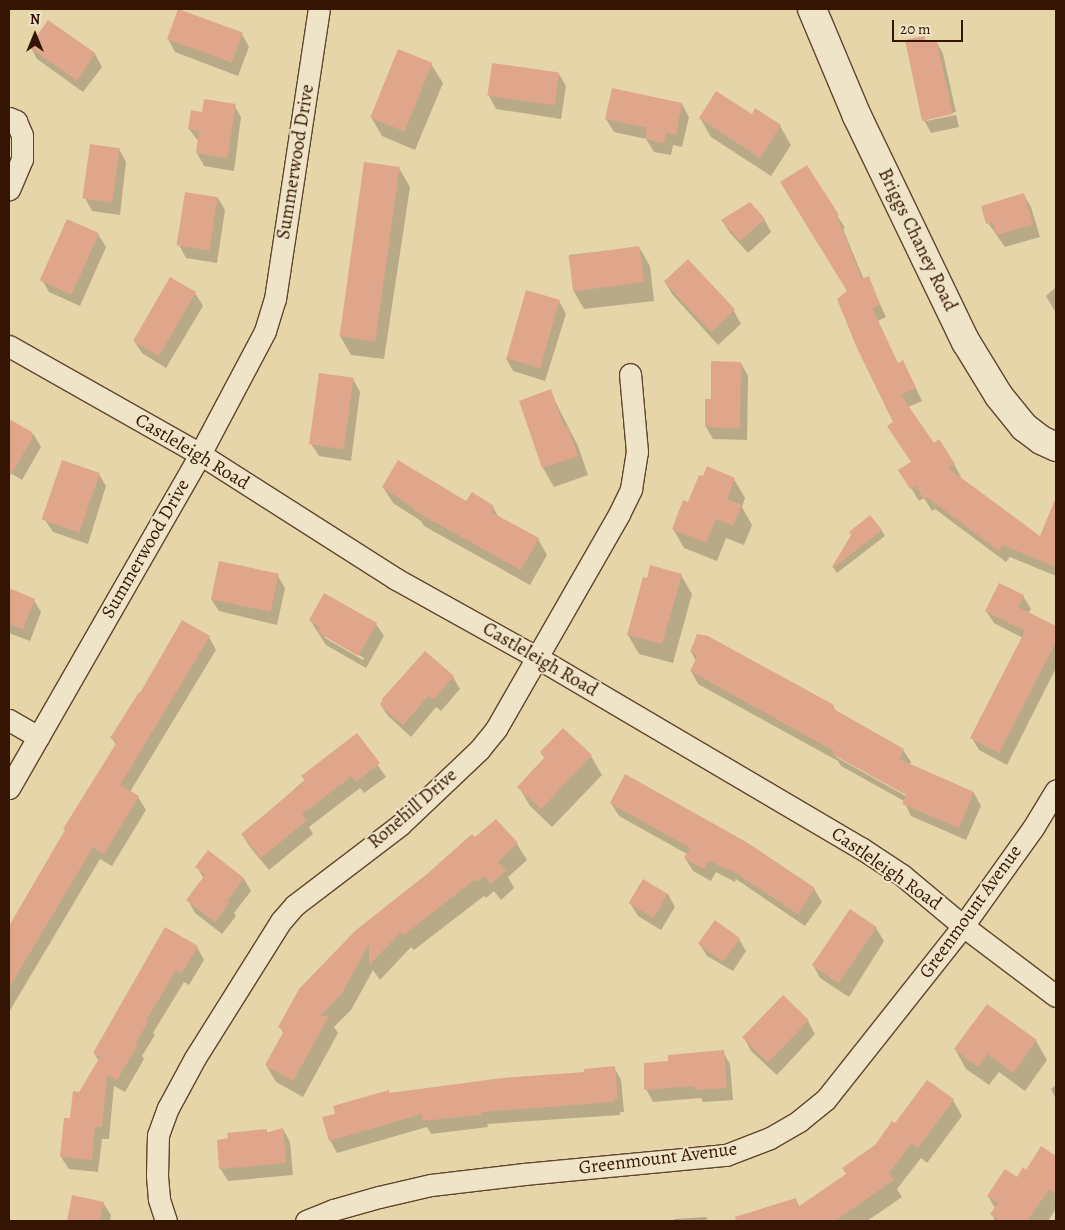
<!DOCTYPE html>
<style>
body{margin:0}
#map{position:relative;width:1065px;height:1230px;overflow:hidden;background:#e6d5a9;font-family:Alegreya,serif}
div>[style]{position:absolute}
[style*='--x']{left:calc(var(--x)*1px);top:calc(var(--y)*1px);width:calc(var(--w)*1px);rotate:calc(var(--a)*1deg)}
.shadow>*{inset:0;background:#0003}
.building>*{inset:0;background:#e0a68c;transform-origin:0 0}
.roads{filter:drop-shadow(1px 0 #60452d) drop-shadow(-1px 0 #60452d) drop-shadow(0 1px #60452d) drop-shadow(0 -1px #60452d)}
.street>*{height:21px;margin:-10.5px;padding:0 10.5px;transform-origin:10.5px;border-radius:10.5px;background:#efe4c7}
.secondary>*{height:28px;margin:-14px;padding:0 14px;transform-origin:14px;border-radius:14px;background:#efe4c7}
span{translate:-50% -50%;white-space:nowrap;text-align:center;line-height:1.15;-webkit-text-stroke:4px #efe4c7;paint-order:stroke}
.street-label{font-size:19px;color:#341504}
.frame{position:absolute;inset:0;border:10px solid #341504;pointer-events:none}
.north{position:absolute;left:10px;top:10px;width:50px;height:50px;-webkit-text-stroke:4px #efe4c7;paint-order:stroke;rotate:0deg;font-size:14px;font-weight:700;line-height:20px;text-align:center;color:#341504}
.north::after{content:'';display:block;margin:auto;width:18px;height:22px;background:#341504;clip-path:polygon(50% 0,100% 100%,50% 72%,0 100%)}
.scale{position:absolute;left:892px;top:20px;width:71px;height:22px;box-sizing:border-box;border:2px solid #341504;border-top:0;padding-left:6px;font-size:15px;line-height:18px;white-space:nowrap;color:#341504;-webkit-text-stroke:4px #efe4c7;paint-order:stroke}
</style>
<div id="map">
<div class="shadow">
<i style="clip-path:polygon(242px 34px,249px 47px,238px 76px,175px 52px,168px 39px)"></i>
<i style="clip-path:polygon(924px 37px,927px 43px,936px 41px,943px 54px,956px 112px,926px 119px,926px 121px,956px 115px,959px 127px,931px 133px,924px 120px)"></i>
<i style="clip-path:polygon(30px 46px,95px 54px,102px 67px,83px 92px,37px 59px)"></i>
<i style="clip-path:polygon(431px 64px,443px 83px,415px 150px,382px 136px,371px 117px)"></i>
<i style="clip-path:polygon(559px 74px,566px 86px,561px 119px,496px 109px,489px 96px)"></i>
<i style="clip-path:polygon(682px 104px,689px 117px,682px 147px,673px 145px,671px 155px,654px 152px,646px 139px,614px 132px,606px 119px)"></i>
<i style="clip-path:polygon(234px 105px,241px 117px,234px 171px,204px 166px,197px 153px,199px 142px,189px 129px,203px 113px)"></i>
<i style="clip-path:polygon(756px 110px,780px 126px,791px 145px,771px 176px,711px 137px,700px 118px,752px 116px)"></i>
<i style="clip-path:polygon(119px 149px,126px 162px,120px 215px,92px 211px,85px 198px)"></i>
<i style="clip-path:polygon(807px 167px,845px 228px,843px 229px,864px 280px,868px 278px,886px 317px,878px 321px,898px 364px,909px 374px,922px 401px,908px 407px,934px 445px,954px 464px,961px 477px,959px 478px,1040px 538px,1044px 528px,1056px 533px,1056px 576px,1010px 557px,1006px 562px,935px 509px,932px 511px,924px 498px,919px 501px,900px 470px,912px 463px,894px 423px)"></i>
<i style="clip-path:polygon(399px 168px,410px 187px,384px 359px,351px 355px,340px 336px)"></i>
<i style="clip-path:polygon(186px 193px,218px 198px,225px 210px,217px 263px,186px 258px,179px 245px)"></i>
<i style="clip-path:polygon(1024px 195px,1031px 207px,1040px 237px,1005px 247px,988px 223px)"></i>
<i style="clip-path:polygon(764px 219px,771px 232px,748px 253px,730px 233px,722px 221px)"></i>
<i style="clip-path:polygon(98px 234px,106px 247px,80px 306px,49px 292px,42px 280px)"></i>
<i style="clip-path:polygon(639px 247px,650px 266px,654px 301px,584px 309px,573px 290px,569px 255px)"></i>
<i style="clip-path:polygon(171px 278px,195px 293px,203px 306px,166px 368px,142px 353px,134px 341px)"></i>
<i style="clip-path:polygon(665px 282px,734px 311px,741px 324px,718px 345px,672px 294px)"></i>
<i style="clip-path:polygon(1056px 287px,1056px 313px,1046px 296px)"></i>
<i style="clip-path:polygon(559px 301px,566px 314px,545px 381px,513px 371px,506px 358px)"></i>
<i style="clip-path:polygon(741px 363px,748px 376px,747px 440px,713px 439px,706px 427px,712px 400px)"></i>
<i style="clip-path:polygon(353px 379px,360px 392px,351px 461px,319px 456px,311px 444px)"></i>
<i style="clip-path:polygon(550px 391px,578px 446px,588px 475px,554px 487px,543px 468px,520px 401px)"></i>
<i style="clip-path:polygon(9px 420px,34px 435px,41px 447px,22px 480px,9px 472px)"></i>
<i style="clip-path:polygon(99px 474px,106px 486px,88px 544px,53px 532px,45px 520px)"></i>
<i style="clip-path:polygon(734px 479px,745px 498px,742px 507px,752px 525px,744px 545px,726px 538px,717px 561px,684px 548px,673px 529px)"></i>
<i style="clip-path:polygon(383px 487px,493px 507px,499px 518px,538px 539px,547px 555px,530px 585px,424px 526px,421px 521px,393px 503px)"></i>
<i style="clip-path:polygon(881px 530px,885px 536px,837px 573px,833px 567px,853px 535px)"></i>
<i style="clip-path:polygon(681px 575px,692px 594px,673px 663px,639px 654px,628px 635px,647px 580px)"></i>
<i style="clip-path:polygon(278px 576px,285px 588px,277px 625px,219px 611px,211px 599px)"></i>
<i style="clip-path:polygon(9px 589px,34px 600px,41px 612px,30px 641px,9px 633px)"></i>
<i style="clip-path:polygon(1023px 596px,1031px 609px,1028px 614px,1056px 628px,1056px 668px,1007px 765px,979px 750px,972px 738px,1023px 638px,994px 623px,986px 611px)"></i>
<i style="clip-path:polygon(evenodd,310px 620px,376px 624px,384px 636px,366px 668px,326px 645px,310px 620px,325px 635px,364px 658px,363px 660px,325px 638px,325px 635px)"></i>
<i style="clip-path:polygon(209px 637px,216px 650px,130px 792px,138px 797px,146px 810px,112px 866px,100px 859px,9px 1012px,9px 927px,116px 745px,112px 738px,141px 694px)"></i>
<i style="clip-path:polygon(425px 652px,453px 677px,460px 689px,441px 711px,436px 707px,411px 737px,388px 716px,380px 704px)"></i>
<i style="clip-path:polygon(evenodd,691px 652px,833px 706px,837px 713px,903px 750px,911px 762px,909px 765px,974px 793px,981px 806px,966px 840px,911px 816px,904px 801px,841px 766px,838px 761px,698px 684px,691px 671px,696px 661px,691px 652px,836px 754px,912px 797px,911px 799px,836px 757px,836px 754px)"></i>
<i style="clip-path:polygon(356px 735px,386px 777px,364px 793px,360px 788px,309px 827px,313px 834px,269px 870px,250px 847px,242px 835px)"></i>
<i style="clip-path:polygon(541px 753px,591px 756px,602px 775px,552px 827px,530px 806px,519px 787px,545px 759px)"></i>
<i style="clip-path:polygon(611px 803px,747px 844px,814px 889px,822px 902px,805px 926px,736px 879px,735px 882px,716px 872px,711px 881px,693px 871px,685px 858px,687px 854px,619px 816px)"></i>
<i style="clip-path:polygon(496px 820px,517px 844px,527px 860px,508px 877px,514px 888px,501px 900px,494px 891px,486px 898px,484px 896px,414px 950px,411px 947px,380px 980px,373px 970px,351px 1010px,334px 1027px,338px 1033px,303px 1097px,276px 1082px,266px 1065px,284px 1034px,280px 1027px)"></i>
<i style="clip-path:polygon(197px 867px,244px 879px,251px 891px,234px 913px,236px 916px,222px 934px,195px 913px,188px 900px,204px 879px)"></i>
<i style="clip-path:polygon(668px 894px,675px 907px,661px 930px,638px 916px,630px 903px)"></i>
<i style="clip-path:polygon(850px 910px,876px 928px,884px 941px,849px 997px,820px 978px,813px 965px)"></i>
<i style="clip-path:polygon(739px 939px,746px 951px,733px 971px,707px 956px,699px 943px)"></i>
<i style="clip-path:polygon(197px 947px,204px 960px,189px 985px,184px 982px,153px 1033px,155px 1035px,142px 1056px,144px 1059px,125px 1092px,114px 1086px,109px 1139px,102px 1139px,98px 1172px,69px 1169px,61px 1157px,80px 1093px,99px 1061px,94px 1053px)"></i>
<i style="clip-path:polygon(808px 1021px,815px 1034px,777px 1075px,751px 1051px,744px 1038px)"></i>
<i style="clip-path:polygon(1036px 1041px,1047px 1060px,1025px 1091px,999px 1072px,989px 1085px,966px 1069px,955px 1049px)"></i>
<i style="clip-path:polygon(723px 1052px,730px 1064px,733px 1100px,703px 1102px,701px 1098px,653px 1102px,646px 1089px,669px 1062px)"></i>
<i style="clip-path:polygon(614px 1067px,621px 1080px,624px 1112px,620px 1112px,620px 1115px,487px 1124px,488px 1127px,431px 1134px,427px 1127px,337px 1153px,330px 1140px,337px 1114px,388px 1091px,390px 1094px,586px 1073px)"></i>
<i style="clip-path:polygon(1056px 1085px,1056px 1099px,1051px 1089px)"></i>
<i style="clip-path:polygon(953px 1100px,962px 1116px,927px 1163px,921px 1158px,897px 1189px,902px 1197px,867px 1221px,748px 1221px,767px 1215px,795px 1199px,800px 1207px,847px 1174px,895px 1125px)"></i>
<i style="clip-path:polygon(283px 1129px,290px 1142px,293px 1175px,228px 1181px,220px 1168px,266px 1130px,268px 1133px)"></i>
<i style="clip-path:polygon(1042px 1148px,1056px 1157px,1056px 1209px,1048px 1221px,995px 1221px,992px 1214px,995px 1208px,988px 1196px,1026px 1171px)"></i>
<i style="clip-path:polygon(73px 1196px,103px 1203px,111px 1215px,110px 1221px,68px 1221px)"></i>
<i style="clip-path:polygon(706px 1217px,708px 1221px,674px 1221px,674px 1219px)"></i>
</div>
<div class="building">
<i style="left:178px;top:9px;width:69px;height:32px;rotate:20deg"></i>
<i style="left:48px;top:20px;width:58px;height:33px;rotate:35deg"></i>
<i style="clip-path:polygon(924px 36px,926px 42px,936px 40px,953px 114px,922px 121px,905px 40px)"></i>
<i style="left:398px;top:49px;width:37px;height:74px;rotate:22deg"></i>
<i style="left:492px;top:63px;width:68px;height:33px;rotate:8deg"></i>
<i style="clip-path:polygon(612px 88px,682px 103px,676px 135px,666px 133px,664px 143px,645px 139px,647px 128px,605px 119px)"></i>
<i style="clip-path:polygon(716px 91px,752px 114px,755px 108px,781px 125px,760px 158px,699px 118px)"></i>
<i style="clip-path:polygon(204px 99px,236px 104px,227px 158px,196px 153px,199px 131px,188px 129px,191px 110px,202px 112px)"></i>
<i style="left:90px;top:144px;width:30px;height:55px;rotate:8deg"></i>
<i style="left:364px;top:162px;width:36px;height:176px;rotate:8deg"></i>
<i style="clip-path:polygon(807px 165px,839px 215px,837px 216px,862px 279px,869px 276px,880px 305px,872px 308px,898px 363px,903px 360px,916px 388px,901px 395px,934px 443px,939px 439px,955px 464px,948px 468px,1040px 536px,1056px 497px,1056px 567px,1003px 545px,999px 551px,927px 497px,924px 500px,916px 486px,910px 489px,898px 470px,911px 462px,887px 426px,893px 422px,856px 346px,837px 299px,847px 291px,780px 182px)"></i>
<i style="left:185px;top:192px;width:33px;height:54px;rotate:9deg"></i>
<i style="clip-path:polygon(1024px 193px,1033px 225px,996px 235px,993px 222px,986px 224px,981px 206px)"></i>
<i style="clip-path:polygon(750px 202px,765px 219px,740px 241px,721px 220px)"></i>
<i style="left:67px;top:219px;width:35px;height:67px;rotate:24deg"></i>
<i style="left:639px;top:246px;width:36px;height:71px;rotate:82deg"></i>
<i style="left:688px;top:259px;width:69px;height:33px;rotate:47deg"></i>
<i style="left:170px;top:277px;width:30px;height:74px;rotate:30deg"></i>
<i style="left:526px;top:290px;width:35px;height:71px;rotate:16deg"></i>
<i style="clip-path:polygon(711px 361px,741px 362px,740px 428px,705px 427px,705px 399px,711px 399px)"></i>
<i style="left:319px;top:373px;width:35px;height:72px;rotate:8deg"></i>
<i style="clip-path:polygon(551px 389px,564px 427px,567px 425px,578px 456px,542px 468px,519px 401px)"></i>
<i style="clip-path:polygon(9px 419px,32px 432px,32px 439px,9px 478px)"></i>
<i style="left:62px;top:460px;width:40px;height:63px;rotate:19deg"></i>
<i style="clip-path:polygon(398px 460px,466px 501px,472px 492px,494px 506px,491px 512px,539px 538px,521px 570px,413px 510px,414px 508px,382px 487px)"></i>
<i style="clip-path:polygon(707px 466px,735px 478px,727px 499px,742px 505px,733px 526px,716px 519px,706px 543px,672px 529px,683px 500px,688px 502px,699px 475px,703px 476px)"></i>
<i style="clip-path:polygon(870px 515px,882px 530px,833px 568px,832px 567px,851px 535px,849px 532px)"></i>
<i style="left:219px;top:561px;width:61px;height:39px;rotate:12deg"></i>
<i style="clip-path:polygon(650px 565px,682px 574px,662px 644px,627px 635px,643px 577px,647px 578px)"></i>
<i style="clip-path:polygon(999px 583px,1024px 595px,1018px 607px,1056px 626px,1056px 642px,999px 753px,970px 738px,1025px 631px,985px 611px)"></i>
<i style="clip-path:polygon(9px 588px,35px 599px,23px 629px,9px 624px)"></i>
<i style="clip-path:polygon(324px 593px,377px 623px,358px 656px,317px 632px,320px 627px,309px 620px)"></i>
<i style="clip-path:polygon(182px 620px,210px 636px,120px 785px,139px 796px,104px 854px,93px 847px,9px 988px,9px 926px,65px 830px,63px 829px,117px 742px,110px 738px,139px 692px,140px 693px)"></i>
<i style="clip-path:polygon(697px 634px,708px 636px,834px 705px,832px 708px,904px 749px,899px 759px,974px 792px,959px 828px,902px 804px,906px 795px,832px 754px,834px 751px,690px 671px,698px 655px,690px 652px)"></i>
<i style="clip-path:polygon(425px 651px,454px 676px,434px 699px,428px 696px,403px 725px,382px 707px,382px 699px)"></i>
<i style="clip-path:polygon(563px 728px,592px 755px,541px 809px,517px 787px,545px 757px,540px 752px)"></i>
<i style="clip-path:polygon(357px 733px,380px 763px,356px 782px,352px 776px,302px 814px,307px 820px,261px 858px,241px 834px,305px 781px,301px 776px)"></i>
<i style="clip-path:polygon(625px 774px,748px 843px,815px 888px,798px 914px,728px 868px,727px 870px,709px 860px,704px 869px,684px 858px,690px 848px,610px 803px)"></i>
<i style="clip-path:polygon(496px 819px,518px 843px,498px 862px,506px 871px,491px 884px,484px 876px,476px 882px,474px 880px,404px 935px,401px 932px,369px 965px,369px 944px,342px 993px,320px 1016px,329px 1016px,293px 1081px,265px 1065px,284px 1031px,278px 1027px,299px 989px,356px 930px,427px 874px,472px 834px,475px 837px)"></i>
<i style="clip-path:polygon(208px 850px,244px 878px,227px 901px,229px 903px,215px 922px,186px 900px,205px 875px,195px 867px)"></i>
<i style="left:643px;top:879px;width:29px;height:28px;rotate:31deg"></i>
<i style="left:850px;top:909px;width:32px;height:68px;rotate:34deg"></i>
<i style="left:715px;top:920px;width:31px;height:29px;rotate:36deg"></i>
<i style="clip-path:polygon(165px 927px,198px 946px,182px 973px,176px 970px,146px 1021px,148px 1022px,135px 1044px,138px 1045px,117px 1080px,107px 1075px,102px 1127px,95px 1126px,92px 1160px,60px 1157px,64px 1118px,70px 1118px,73px 1091px,79px 1092px,100px 1057px,93px 1053px)"></i>
<i style="left:783px;top:995px;width:36px;height:59px;rotate:44deg"></i>
<i style="clip-path:polygon(987px 1004px,1037px 1040px,1013px 1073px,987px 1054px,978px 1067px,954px 1049px)"></i>
<i style="clip-path:polygon(724px 1050px,727px 1088px,695px 1090px,694px 1086px,644px 1090px,644px 1063px,668px 1061px,668px 1055px)"></i>
<i style="clip-path:polygon(615px 1066px,618px 1099px,613px 1099px,614px 1102px,481px 1112px,481px 1115px,422px 1121px,422px 1114px,329px 1141px,322px 1117px,335px 1114px,333px 1106px,389px 1090px,389px 1093px,502px 1078px,584px 1072px,584px 1069px)"></i>
<i style="clip-path:polygon(927px 1080px,954px 1099px,918px 1148px,911px 1143px,889px 1173px,894px 1180px,835px 1221px,736px 1221px,735px 1217px,796px 1198px,798px 1207px,846px 1174px,842px 1168px,875px 1145px,892px 1121px,895px 1123px)"></i>
<i style="clip-path:polygon(283px 1128px,286px 1163px,219px 1169px,217px 1140px,228px 1138px,227px 1133px,267px 1129px,265px 1133px)"></i>
<i style="clip-path:polygon(1041px 1146px,1056px 1156px,1056px 1194px,1049px 1190px,1027px 1221px,1000px 1221px,990px 1214px,998px 1203px,987px 1196px,1005px 1169px,1017px 1177px,1023px 1167px,1026px 1170px)"></i>
<i style="clip-path:polygon(72px 1195px,104px 1202px,100px 1221px,67px 1221px)"></i>
</div>
<div class="roads">
<div class="street">
<i style="--x:9;--y:118;--w:8;--a:23"></i>
<i style="--x:16;--y:121;--w:15;--a:67"></i>
<i style="--x:22;--y:135;--w:24;--a:90"></i>
<i style="--x:22;--y:159;--w:33;--a:113"></i>
<i style="--x:9;--y:346;--w:219;--a:29.5"></i>
<i style="--x:200;--y:454;--w:232;--a:32.5"></i>
<i style="--x:396;--y:579;--w:162;--a:29.1"></i>
<i style="--x:538;--y:658;--w:375;--a:30.5"></i>
<i style="--x:861;--y:848;--w:49;--a:33.4"></i>
<i style="--x:902;--y:875;--w:80;--a:39.9"></i>
<i style="--x:963;--y:926;--w:116;--a:37"></i>
<i style="--x:9;--y:720;--w:34;--a:30"></i>
<i style="--x:9;--y:788;--w:385;--a:-60.2"></i>
<i style="--x:200;--y:454;--w:139;--a:-62.1"></i>
<i style="--x:265;--y:331;--w:34;--a:-73"></i>
<i style="--x:275;--y:299;--w:293;--a:-81.4"></i>
<i style="--x:166;--y:1221;--w:23;--a:-108"></i>
<i style="--x:159;--y:1199;--w:24;--a:-95"></i>
<i style="--x:157;--y:1175;--w:40;--a:-88.6"></i>
<i style="--x:158;--y:1135;--w:29;--a:-70"></i>
<i style="--x:168;--y:1108;--w:57;--a:-61.6"></i>
<i style="--x:195;--y:1058;--w:162;--a:-57.9"></i>
<i style="--x:281;--y:921;--w:21;--a:-49"></i>
<i style="--x:295;--y:905;--w:132;--a:-37.3"></i>
<i style="--x:400;--y:825;--w:109;--a:-43.5"></i>
<i style="--x:479;--y:750;--w:27;--a:-51"></i>
<i style="--x:496;--y:729;--w:248;--a:-60.2"></i>
<i style="--x:619;--y:514;--w:28;--a:-64"></i>
<i style="--x:631;--y:489;--w:37;--a:-81"></i>
<i style="--x:637;--y:452;--w:78;--a:-95.1"></i>
<i style="--x:306;--y:1221;--w:29;--a:-22"></i>
<i style="--x:333;--y:1210;--w:48;--a:-15.8"></i>
<i style="--x:379;--y:1197;--w:53;--a:-13"></i>
<i style="--x:431;--y:1185;--w:94;--a:-6.7"></i>
<i style="--x:524;--y:1174;--w:203;--a:-5.4"></i>
<i style="--x:726;--y:1155;--w:47;--a:-21.1"></i>
<i style="--x:770;--y:1138;--w:34;--a:-30"></i>
<i style="--x:799;--y:1121;--w:35;--a:-39"></i>
<i style="--x:826;--y:1099;--w:221;--a:-51.6"></i>
<i style="--x:963;--y:926;--w:120;--a:-54.5"></i>
<i style="--x:1033;--y:828;--w:44;--a:-58.8"></i>
</div>
<div class="secondary">
<i style="--x:812;--y:9;--w:116;--a:67.2"></i>
<i style="--x:857;--y:116;--w:251;--a:64.3"></i>
<i style="--x:966;--y:342;--w:63;--a:58.6"></i>
<i style="--x:999;--y:396;--w:40;--a:51"></i>
<i style="--x:1024;--y:427;--w:21;--a:37"></i>
<i style="--x:1041;--y:440;--w:17;--a:25"></i>
</div>
</div>
<div class="street-label">
<span style="left:296px;top:162px;rotate:-81deg">Summerwood Drive</span>
<span style="left:917px;top:240px;rotate:64deg">Briggs Chaney Road</span>
<span style="left:192px;top:452px;rotate:31deg">Castleleigh Road</span>
<span style="left:146px;top:549px;rotate:-60deg">Summerwood Drive</span>
<span style="left:540px;top:660px;rotate:30deg">Castleleigh Road</span>
<span style="left:413px;top:809px;rotate:-41deg">Ronehill Drive</span>
<span style="left:886px;top:869px;rotate:35deg">Castleleigh Road</span>
<span style="left:971px;top:912px;rotate:-54deg">Greenmount Avenue</span>
<span style="left:658px;top:1159px;rotate:-7deg">Greenmount Avenue</span>
</div>
<div class="frame"></div>
<div class="north">N</div>
<div class="scale">20 m</div>
</div>
